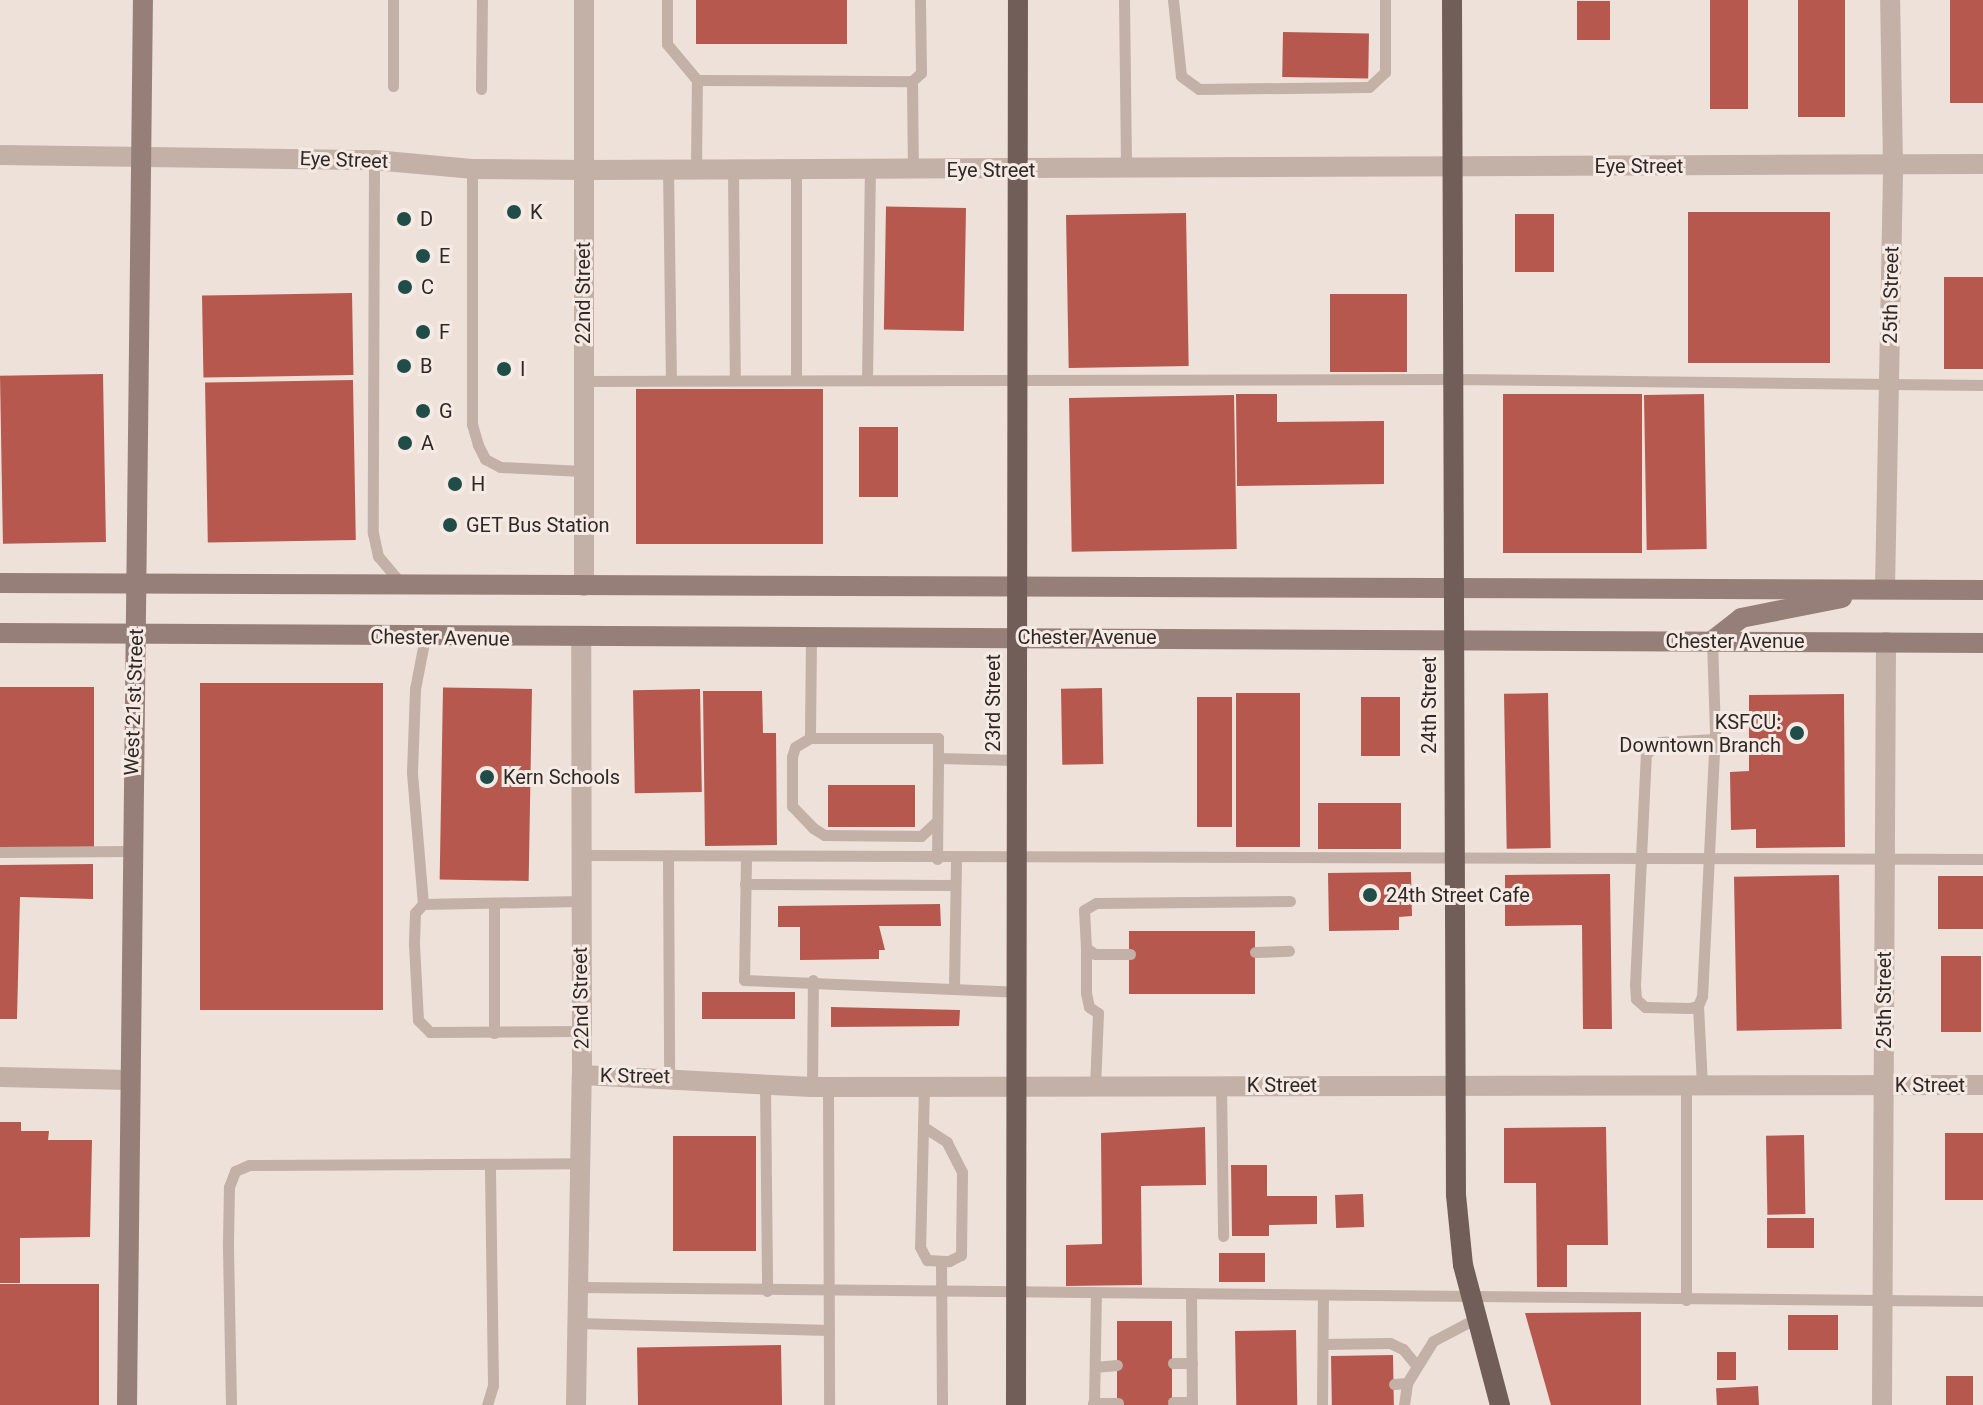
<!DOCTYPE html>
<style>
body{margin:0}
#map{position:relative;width:1983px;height:1405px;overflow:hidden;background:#ede1d9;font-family:Roboto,sans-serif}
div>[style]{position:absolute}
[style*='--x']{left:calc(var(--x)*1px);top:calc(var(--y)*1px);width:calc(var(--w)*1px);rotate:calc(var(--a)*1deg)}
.building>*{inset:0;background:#b6584e;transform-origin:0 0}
.lane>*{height:11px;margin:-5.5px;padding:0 5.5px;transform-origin:5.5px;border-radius:5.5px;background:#c3b0a7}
.street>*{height:20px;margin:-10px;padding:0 10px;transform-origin:10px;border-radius:10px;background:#c3b0a7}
.secondary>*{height:20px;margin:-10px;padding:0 10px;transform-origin:10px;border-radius:10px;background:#967f78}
.primary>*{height:20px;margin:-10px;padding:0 10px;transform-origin:10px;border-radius:10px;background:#715e59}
.dots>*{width:22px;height:22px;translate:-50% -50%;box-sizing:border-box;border:4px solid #f6ebe4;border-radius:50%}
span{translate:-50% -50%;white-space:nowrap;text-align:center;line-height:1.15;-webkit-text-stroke:6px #f6ebe4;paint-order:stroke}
.street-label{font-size:20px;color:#312826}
.poi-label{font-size:20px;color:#312826}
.left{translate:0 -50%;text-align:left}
.right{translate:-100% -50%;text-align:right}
</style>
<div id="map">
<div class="building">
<i style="left:696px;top:0;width:151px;height:44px"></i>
<i style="left:1710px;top:0;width:38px;height:109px"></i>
<i style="left:1798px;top:0;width:47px;height:117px"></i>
<i style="left:1950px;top:0;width:33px;height:103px"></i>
<i style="left:1577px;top:1px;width:33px;height:39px"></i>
<i style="left:1283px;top:32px;width:86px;height:45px;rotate:1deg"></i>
<i style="left:966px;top:208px;width:123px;height:80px;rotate:91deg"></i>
<i style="left:1688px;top:212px;width:142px;height:151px"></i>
<i style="left:1186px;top:213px;width:153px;height:120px;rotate:89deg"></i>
<i style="left:1515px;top:214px;width:39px;height:58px"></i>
<i style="left:1944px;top:277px;width:39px;height:92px"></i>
<i style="left:352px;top:293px;width:82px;height:150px;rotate:89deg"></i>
<i style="left:1407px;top:294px;width:78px;height:77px;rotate:90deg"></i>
<i style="left:103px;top:374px;width:168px;height:103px;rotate:89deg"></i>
<i style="left:353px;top:380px;width:160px;height:148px;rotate:89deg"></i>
<i style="left:823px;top:389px;width:155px;height:187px;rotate:90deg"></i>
<i style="clip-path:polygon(1236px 394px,1277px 394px,1277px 422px,1384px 421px,1384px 484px,1237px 486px)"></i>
<i style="left:1642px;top:394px;width:159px;height:139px;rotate:90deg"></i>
<i style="left:1704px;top:394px;width:155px;height:60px;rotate:89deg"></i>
<i style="left:1234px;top:395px;width:154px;height:165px;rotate:89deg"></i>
<i style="left:859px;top:427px;width:39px;height:70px"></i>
<i style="left:383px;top:683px;width:327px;height:183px;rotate:90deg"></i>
<i style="left:94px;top:687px;width:160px;height:94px;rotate:90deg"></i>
<i style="left:1102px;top:688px;width:76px;height:41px;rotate:89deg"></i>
<i style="left:532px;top:689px;width:192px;height:89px;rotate:91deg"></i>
<i style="left:700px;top:689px;width:103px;height:67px;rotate:89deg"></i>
<i style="clip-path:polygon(703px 691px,762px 691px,763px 733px,776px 733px,777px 845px,705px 846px)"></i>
<i style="left:1236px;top:693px;width:64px;height:154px"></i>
<i style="left:1548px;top:693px;width:155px;height:44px;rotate:89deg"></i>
<i style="clip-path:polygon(1844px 694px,1845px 847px,1756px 848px,1756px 829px,1731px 830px,1730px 772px,1749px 771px,1749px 695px)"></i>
<i style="left:1197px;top:697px;width:35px;height:130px"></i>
<i style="left:1400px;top:697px;width:59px;height:39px;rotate:90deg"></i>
<i style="left:915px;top:785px;width:42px;height:87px;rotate:90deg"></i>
<i style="left:1401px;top:803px;width:46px;height:83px;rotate:90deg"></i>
<i style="clip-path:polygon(93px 864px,93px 899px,20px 897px,17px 1019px,0 1019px,0 865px)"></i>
<i style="clip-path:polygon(1411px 872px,1412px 916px,1399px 917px,1399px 930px,1329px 931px,1328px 873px)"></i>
<i style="clip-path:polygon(1610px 874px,1612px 1029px,1583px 1029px,1582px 925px,1505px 926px,1505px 875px)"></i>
<i style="left:1839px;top:875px;width:154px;height:105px;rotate:89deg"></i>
<i style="left:1938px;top:876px;width:45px;height:53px"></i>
<i style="clip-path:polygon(940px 904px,941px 926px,879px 926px,885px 950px,879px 950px,879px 959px,800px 960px,800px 927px,778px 927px,778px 906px)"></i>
<i style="left:1255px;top:931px;width:63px;height:126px;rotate:90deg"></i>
<i style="left:1941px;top:956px;width:40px;height:76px"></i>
<i style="left:795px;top:992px;width:27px;height:93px;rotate:90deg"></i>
<i style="clip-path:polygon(831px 1007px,960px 1010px,959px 1026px,831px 1027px)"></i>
<i style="clip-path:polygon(0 1122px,21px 1122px,21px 1131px,49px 1131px,48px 1140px,92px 1140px,90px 1237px,20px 1238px,20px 1283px,0 1283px)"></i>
<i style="clip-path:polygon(1205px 1127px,1206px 1185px,1141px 1186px,1142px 1285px,1066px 1286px,1066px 1245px,1102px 1244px,1101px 1133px)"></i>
<i style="clip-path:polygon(1606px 1127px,1608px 1245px,1567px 1245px,1567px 1287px,1537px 1287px,1536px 1183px,1504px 1183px,1504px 1128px)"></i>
<i style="left:1983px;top:1133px;width:67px;height:38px;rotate:90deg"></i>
<i style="left:1804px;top:1135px;width:79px;height:38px;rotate:89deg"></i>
<i style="left:756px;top:1136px;width:115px;height:83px;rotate:90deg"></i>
<i style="clip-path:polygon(1231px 1165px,1267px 1165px,1267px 1196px,1317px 1196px,1317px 1224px,1269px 1225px,1269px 1236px,1232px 1236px)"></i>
<i style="left:1363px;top:1194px;width:33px;height:28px;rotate:88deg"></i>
<i style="left:1767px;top:1218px;width:47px;height:30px"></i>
<i style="left:1265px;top:1253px;width:29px;height:46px;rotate:90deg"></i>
<i style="left:99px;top:1284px;width:121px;height:99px;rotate:90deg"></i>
<i style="clip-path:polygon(1641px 1312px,1641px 1405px,1551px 1405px,1525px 1313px)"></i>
<i style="left:1788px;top:1315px;width:50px;height:35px"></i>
<i style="left:1117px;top:1321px;width:55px;height:84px"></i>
<i style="left:1296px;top:1330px;width:75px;height:61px;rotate:89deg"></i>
<i style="left:781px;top:1345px;width:60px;height:144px;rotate:89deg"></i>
<i style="left:1717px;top:1352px;width:19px;height:28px"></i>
<i style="left:1393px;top:1355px;width:50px;height:62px;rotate:89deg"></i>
<i style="left:1946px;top:1376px;width:27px;height:29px"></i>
<i style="left:1758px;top:1386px;width:19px;height:42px;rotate:87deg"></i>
</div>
<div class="lane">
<i style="--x:393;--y:0;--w:86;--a:90"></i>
<i style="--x:667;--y:0;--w:44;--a:90"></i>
<i style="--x:667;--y:44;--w:47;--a:50.2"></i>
<i style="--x:697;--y:80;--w:215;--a:0.3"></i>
<i style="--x:912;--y:81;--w:12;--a:-42"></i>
<i style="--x:921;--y:73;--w:73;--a:-90.8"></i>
<i style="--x:1124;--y:0;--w:168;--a:89.3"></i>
<i style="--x:1173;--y:0;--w:76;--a:84"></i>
<i style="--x:1181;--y:76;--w:22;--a:36"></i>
<i style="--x:1199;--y:89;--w:170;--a:-0.7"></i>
<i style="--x:1369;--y:87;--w:22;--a:-43"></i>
<i style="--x:1385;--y:72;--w:72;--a:-90"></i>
<i style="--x:912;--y:81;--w:89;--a:89.4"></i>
<i style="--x:481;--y:89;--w:89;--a:-89.4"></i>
<i style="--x:374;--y:160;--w:373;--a:90.2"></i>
<i style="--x:373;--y:533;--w:24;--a:78"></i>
<i style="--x:378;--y:556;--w:35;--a:50"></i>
<i style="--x:472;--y:169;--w:255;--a:90"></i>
<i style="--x:472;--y:424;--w:22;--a:74"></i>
<i style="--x:478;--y:445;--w:16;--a:63"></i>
<i style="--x:485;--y:459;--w:17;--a:28"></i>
<i style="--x:500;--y:467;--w:82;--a:2.8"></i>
<i style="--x:668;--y:169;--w:211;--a:89.2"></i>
<i style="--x:696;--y:169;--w:89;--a:-89.4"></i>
<i style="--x:733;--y:169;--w:211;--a:89.5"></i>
<i style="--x:796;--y:170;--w:210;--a:90"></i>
<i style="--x:867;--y:380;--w:210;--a:-89.2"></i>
<i style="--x:582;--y:381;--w:870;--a:-0.13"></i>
<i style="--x:1452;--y:379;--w:531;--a:0.65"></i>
<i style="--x:811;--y:638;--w:100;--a:90.6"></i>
<i style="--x:810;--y:738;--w:128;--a:0"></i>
<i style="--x:938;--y:738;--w:20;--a:90"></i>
<i style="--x:1712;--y:641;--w:91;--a:88.1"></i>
<i style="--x:1715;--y:732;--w:264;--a:92.8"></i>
<i style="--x:1702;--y:996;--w:11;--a:112"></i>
<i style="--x:1698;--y:1006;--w:8;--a:166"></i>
<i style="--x:1690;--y:1008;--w:45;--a:-178.7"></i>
<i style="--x:1645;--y:1007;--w:12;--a:-138"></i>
<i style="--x:1636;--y:999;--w:14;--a:-94"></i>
<i style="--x:1635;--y:985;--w:231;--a:-87.3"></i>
<i style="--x:1646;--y:754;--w:18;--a:-41"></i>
<i style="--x:1660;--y:742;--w:55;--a:-3.1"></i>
<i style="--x:810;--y:738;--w:17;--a:149"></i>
<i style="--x:795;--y:747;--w:10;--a:107"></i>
<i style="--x:792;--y:757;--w:49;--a:90"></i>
<i style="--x:792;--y:806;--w:30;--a:46"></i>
<i style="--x:813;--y:828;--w:13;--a:32"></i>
<i style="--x:824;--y:835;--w:97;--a:0.6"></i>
<i style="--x:921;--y:836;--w:22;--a:-43"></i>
<i style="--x:0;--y:852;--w:130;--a:-0.4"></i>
<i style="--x:580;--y:855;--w:1403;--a:0.16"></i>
<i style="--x:668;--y:856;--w:219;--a:89.7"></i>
<i style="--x:746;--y:857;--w:123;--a:90.9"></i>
<i style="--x:744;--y:980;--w:272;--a:2.5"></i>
<i style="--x:937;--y:859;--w:101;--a:-89.4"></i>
<i style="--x:938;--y:758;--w:79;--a:1.5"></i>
<i style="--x:745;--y:884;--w:210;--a:0.3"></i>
<i style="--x:580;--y:901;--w:157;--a:178.9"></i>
<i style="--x:423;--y:904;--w:12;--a:132"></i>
<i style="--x:415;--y:913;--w:31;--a:92"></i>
<i style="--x:414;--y:944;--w:76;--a:87"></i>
<i style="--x:418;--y:1020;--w:17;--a:45"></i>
<i style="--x:430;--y:1032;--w:150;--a:-0.4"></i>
<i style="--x:494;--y:903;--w:130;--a:90"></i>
<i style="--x:423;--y:904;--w:132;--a:-94.8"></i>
<i style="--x:412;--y:772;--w:83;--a:-87.9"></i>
<i style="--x:415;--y:689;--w:53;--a:-79.1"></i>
<i style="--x:1086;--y:948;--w:45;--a:90"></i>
<i style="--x:1086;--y:993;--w:14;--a:78"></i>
<i style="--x:1089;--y:1007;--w:11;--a:34"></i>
<i style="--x:1098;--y:1013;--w:74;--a:92.3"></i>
<i style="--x:1255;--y:952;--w:34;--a:-2"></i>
<i style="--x:1130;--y:954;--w:35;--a:180"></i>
<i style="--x:1095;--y:954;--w:11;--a:-146"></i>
<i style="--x:1086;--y:948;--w:38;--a:-93"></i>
<i style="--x:1084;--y:910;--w:14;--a:-30"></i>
<i style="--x:1096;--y:903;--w:194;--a:-0.6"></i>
<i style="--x:954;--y:988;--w:129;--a:-89.1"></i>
<i style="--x:1698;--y:1006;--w:78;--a:87.1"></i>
<i style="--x:1686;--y:1084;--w:216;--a:90"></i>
<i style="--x:1221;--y:1085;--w:151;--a:89.2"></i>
<i style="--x:765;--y:1086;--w:205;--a:89.4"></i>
<i style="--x:812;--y:1087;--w:107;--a:-89.5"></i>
<i style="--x:828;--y:1087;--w:318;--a:89.8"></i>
<i style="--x:924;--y:1087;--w:160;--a:91.4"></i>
<i style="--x:920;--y:1247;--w:15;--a:62"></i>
<i style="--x:927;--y:1260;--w:22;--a:3"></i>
<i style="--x:949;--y:1261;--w:13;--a:-27"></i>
<i style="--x:961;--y:1255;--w:83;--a:-89.3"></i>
<i style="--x:962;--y:1172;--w:34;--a:-117"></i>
<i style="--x:947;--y:1142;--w:27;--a:-147"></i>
<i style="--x:941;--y:1261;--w:144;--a:89.6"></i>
<i style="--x:578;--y:1287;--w:1405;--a:0.57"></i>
<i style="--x:1191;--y:1295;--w:110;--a:89.5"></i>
<i style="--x:578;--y:1323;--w:251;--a:1.6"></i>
<i style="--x:1323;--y:1344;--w:67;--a:-0.9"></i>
<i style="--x:1390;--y:1343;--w:14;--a:25"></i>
<i style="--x:1403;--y:1349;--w:21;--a:51"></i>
<i style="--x:1173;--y:1363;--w:19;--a:0"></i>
<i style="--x:1095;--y:1367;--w:22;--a:-5"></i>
<i style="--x:1394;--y:1384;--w:13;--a:-4"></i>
<i style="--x:1173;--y:1402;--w:19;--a:0"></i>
<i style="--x:1093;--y:1403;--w:25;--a:0"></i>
<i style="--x:231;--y:1405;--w:163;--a:-91.1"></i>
<i style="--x:228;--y:1242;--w:55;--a:-89"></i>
<i style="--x:229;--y:1187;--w:17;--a:-69"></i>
<i style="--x:235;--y:1171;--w:15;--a:-23"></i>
<i style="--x:249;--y:1165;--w:330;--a:-0.3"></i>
<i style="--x:487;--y:1405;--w:21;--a:-73"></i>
<i style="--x:493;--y:1385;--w:221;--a:-90.8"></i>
<i style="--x:1094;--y:1405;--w:111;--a:-89"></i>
<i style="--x:1322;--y:1405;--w:109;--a:-89.5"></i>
<i style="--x:1404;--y:1405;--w:22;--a:-82"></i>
<i style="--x:1407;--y:1383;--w:49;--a:-58.2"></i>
<i style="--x:1433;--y:1341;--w:47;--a:-27.6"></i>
</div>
<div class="street">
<i style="--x:584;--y:0;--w:586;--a:90"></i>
<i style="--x:0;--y:155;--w:374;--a:0.8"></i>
<i style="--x:374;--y:160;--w:98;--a:5.2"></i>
<i style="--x:472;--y:169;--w:111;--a:0.5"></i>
<i style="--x:583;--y:170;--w:1400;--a:-0.25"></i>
<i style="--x:1885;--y:589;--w:424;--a:-88.9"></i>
<i style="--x:1893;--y:165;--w:165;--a:-91"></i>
<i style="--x:582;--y:1075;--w:230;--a:3"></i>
<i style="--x:812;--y:1087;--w:1171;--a:-0.1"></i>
<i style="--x:0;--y:1077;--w:129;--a:1.3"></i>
<i style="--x:576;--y:1405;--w:330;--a:-89"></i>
<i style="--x:582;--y:1075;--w:436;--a:-90.1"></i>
<i style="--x:1882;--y:1405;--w:763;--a:-89.7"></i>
</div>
<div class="secondary">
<i style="--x:0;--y:583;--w:1983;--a:0.2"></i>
<i style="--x:0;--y:633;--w:1983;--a:0.29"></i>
<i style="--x:1712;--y:641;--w:37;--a:-38"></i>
<i style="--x:1741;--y:618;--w:103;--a:-11.2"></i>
<i style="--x:127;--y:1405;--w:1405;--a:-89.35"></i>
</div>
<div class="primary">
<i style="--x:1452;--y:0;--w:1195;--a:89.81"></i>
<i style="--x:1456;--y:1195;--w:70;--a:84.3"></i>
<i style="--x:1463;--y:1265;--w:145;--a:75.2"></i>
<i style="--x:1016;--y:1405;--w:1405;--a:-89.92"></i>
</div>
<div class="dots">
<i style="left:514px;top:212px;background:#214d49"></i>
<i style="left:404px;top:219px;background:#214d49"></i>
<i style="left:423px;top:256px;background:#214d49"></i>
<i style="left:405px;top:287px;background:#214d49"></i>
<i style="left:423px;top:332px;background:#214d49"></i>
<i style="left:404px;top:366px;background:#214d49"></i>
<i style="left:504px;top:369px;background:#214d49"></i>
<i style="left:423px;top:411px;background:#214d49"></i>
<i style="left:405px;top:443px;background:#214d49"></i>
<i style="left:455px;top:484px;background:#214d49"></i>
<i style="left:450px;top:525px;background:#214d49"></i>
<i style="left:1797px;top:733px;background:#214d49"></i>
<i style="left:487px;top:777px;background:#214d49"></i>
<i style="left:1370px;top:895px;background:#214d49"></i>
</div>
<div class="street-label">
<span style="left:344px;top:160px;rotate:2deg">Eye Street</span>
<span style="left:1639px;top:166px">Eye Street</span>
<span style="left:991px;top:170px">Eye Street</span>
<span style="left:583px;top:293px;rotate:-90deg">22nd Street</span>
<span style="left:1891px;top:295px;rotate:-89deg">25th Street</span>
<span style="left:1087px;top:637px">Chester Avenue</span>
<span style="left:440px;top:638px;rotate:1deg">Chester Avenue</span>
<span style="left:1735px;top:641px">Chester Avenue</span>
<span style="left:134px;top:702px;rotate:-88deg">West 21st Street</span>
<span style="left:993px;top:703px;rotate:-90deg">23rd Street</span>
<span style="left:1429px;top:705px;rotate:-90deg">24th Street</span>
<span style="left:581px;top:998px;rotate:-91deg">22nd Street</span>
<span style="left:1884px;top:1000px;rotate:-90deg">25th Street</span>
<span style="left:635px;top:1076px;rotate:1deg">K Street</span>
<span style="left:1282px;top:1085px">K Street</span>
<span style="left:1930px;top:1085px">K Street</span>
</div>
<div class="poi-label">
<span class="left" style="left:530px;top:212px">K</span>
<span class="left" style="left:420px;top:219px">D</span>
<span class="left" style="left:439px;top:256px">E</span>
<span class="left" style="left:421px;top:287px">C</span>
<span class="left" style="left:439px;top:332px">F</span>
<span class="left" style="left:420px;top:366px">B</span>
<span class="left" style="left:520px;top:369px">I</span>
<span class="left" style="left:439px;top:411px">G</span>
<span class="left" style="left:421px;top:443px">A</span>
<span class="left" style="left:471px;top:484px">H</span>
<span class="left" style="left:466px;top:525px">GET Bus Station</span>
<span class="right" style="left:1781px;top:734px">KSFCU:<br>Downtown Branch</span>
<span class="left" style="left:503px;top:777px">Kern Schools</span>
<span class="left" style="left:1386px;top:895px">24th Street Cafe</span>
</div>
</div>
